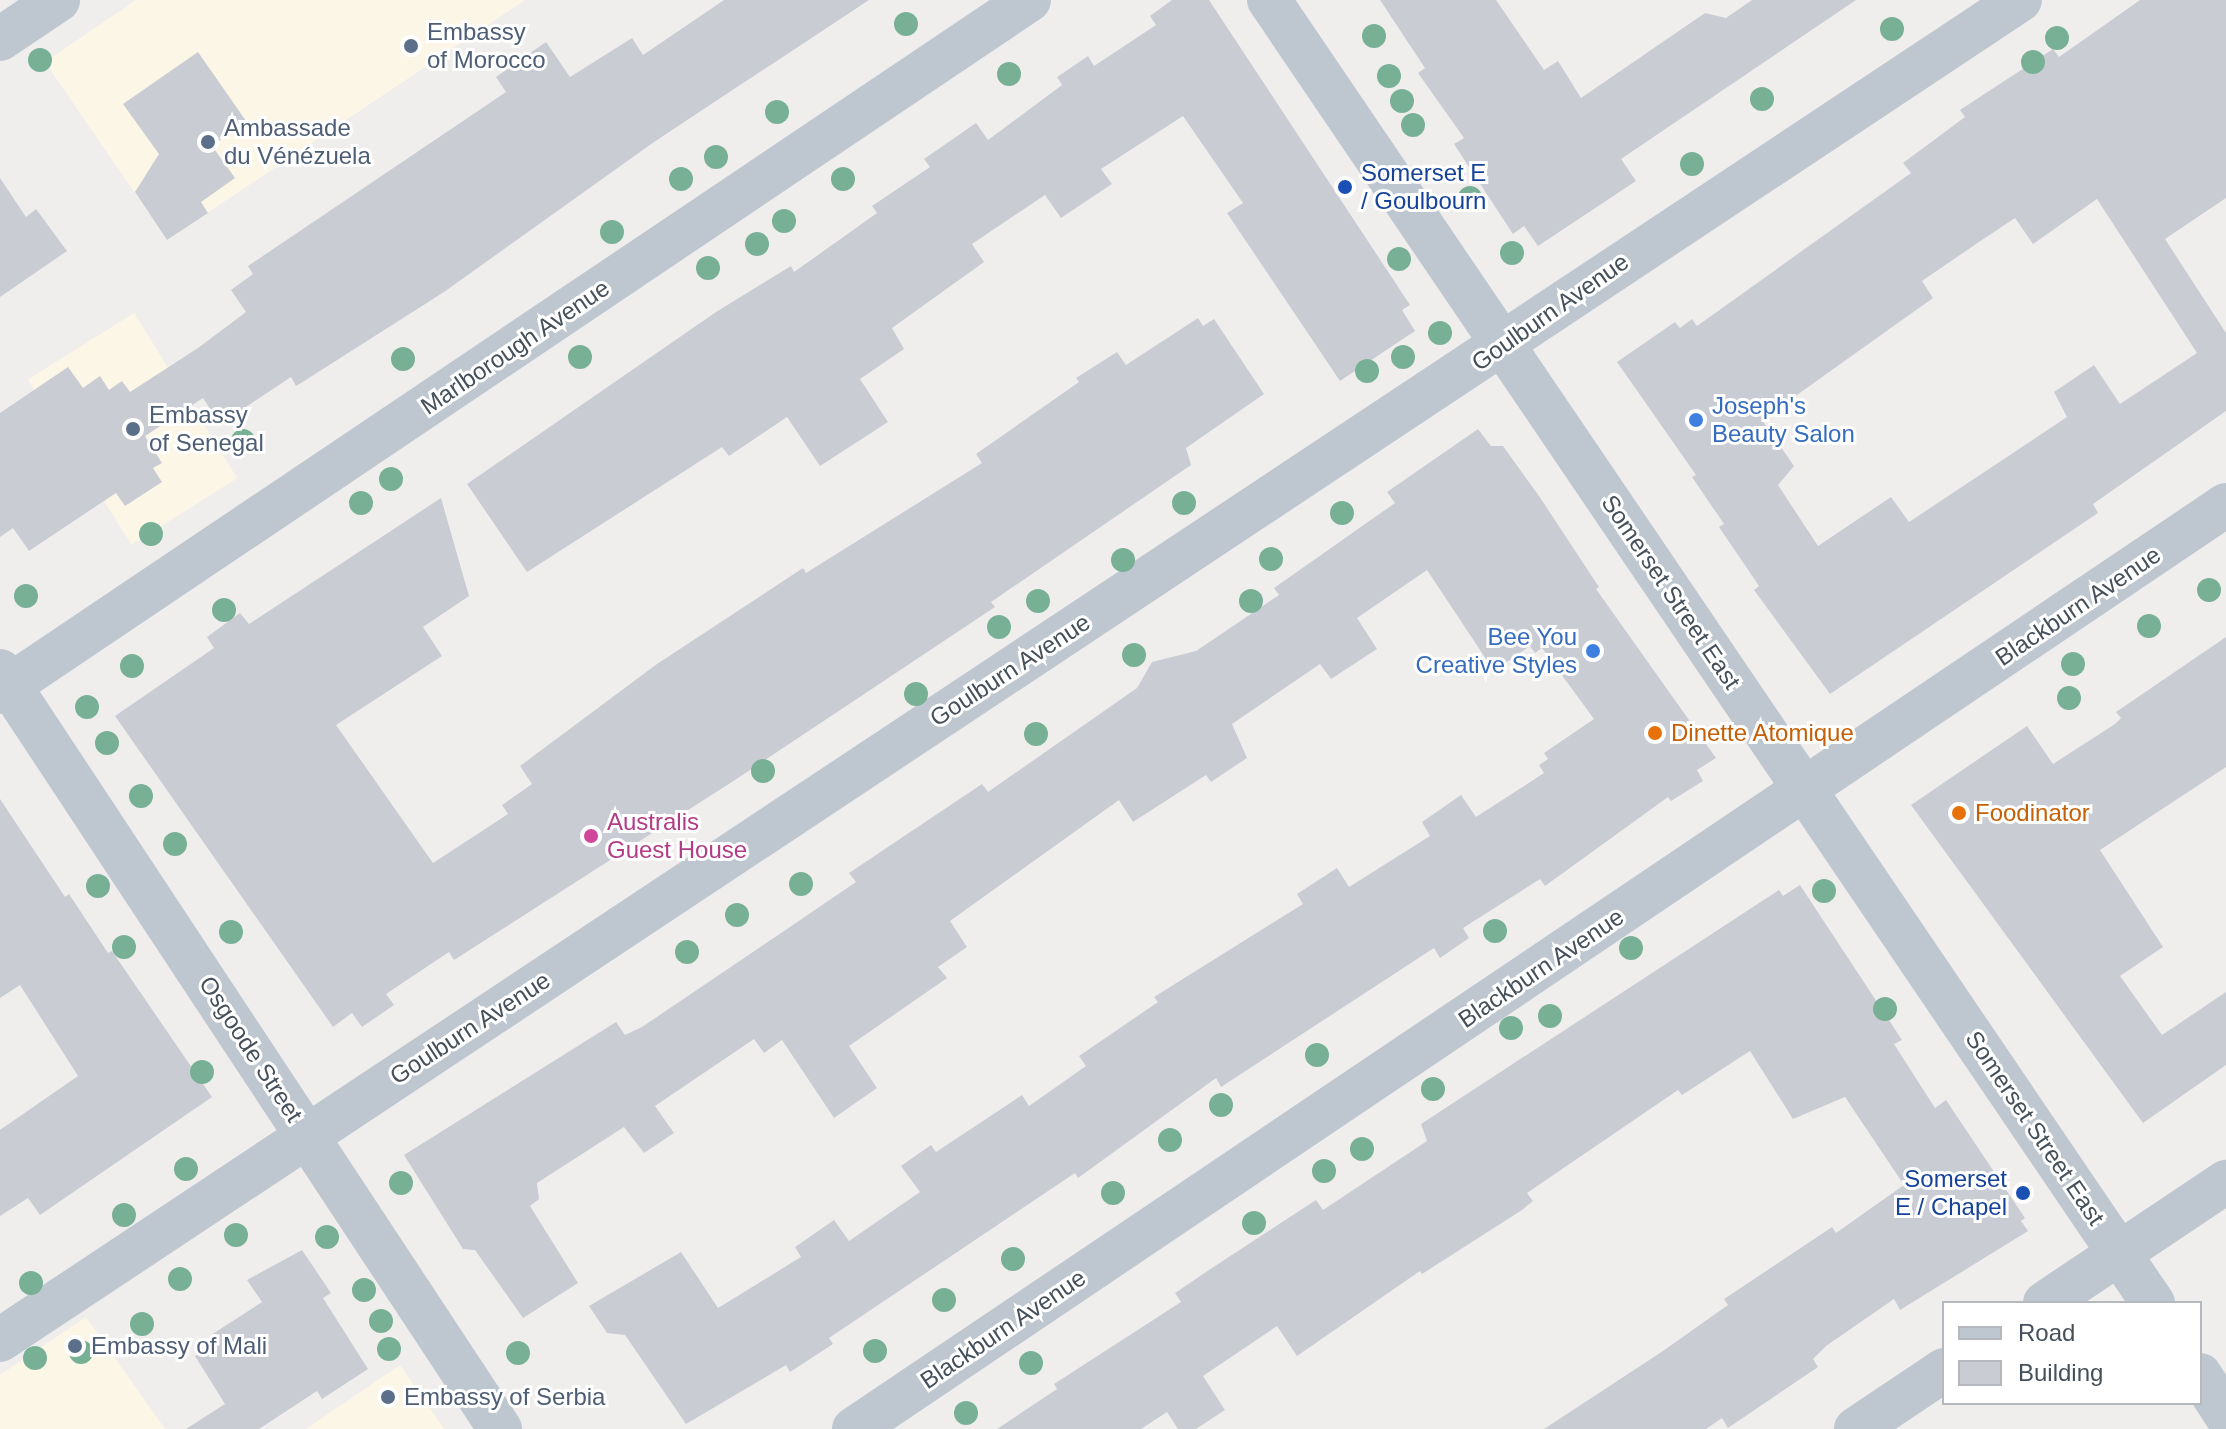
<!DOCTYPE html>
<meta charset="utf-8">
<style>
body{margin:0}
#map{position:relative;width:2226px;height:1429px;overflow:hidden;background:#f0eeed;font-family:Arial,sans-serif}
div>[style]{position:absolute}
[style*='--x']{left:calc(var(--x)*1px);top:calc(var(--y)*1px);width:calc(var(--w)*1px);rotate:calc(var(--a)*1deg)}
.commercial>*{inset:0;background:#fcf6e6;transform-origin:0 0}
.building>*{inset:0;background:#caccd4}
.minor>*{height:44px;margin:-22px;padding:0 22px;transform-origin:22px;border-radius:22px;background:#bec7d0}
.trees>*{width:24px;height:24px;margin:-12px;border-radius:50%;background:#78b096}
.dots>*{width:22px;height:22px;translate:-50% -50%;box-sizing:border-box;border:4px solid #fff;border-radius:50%}
span{translate:-50% -50%;white-space:nowrap;text-align:center;line-height:1.15;-webkit-text-stroke:6px #fff;paint-order:stroke}
.service-label{font-size:24px;color:#4e5e75}
.left{translate:0 -50%;text-align:left}
.transit-label{font-size:24px;color:#164399}
.right{translate:-100% -50%;text-align:right}
.street-label{font-size:24px;color:#46505b}
.shop-label{font-size:24px;color:#366cbe}
.food-label{font-size:24px;color:#c56008}
.hotel-label{font-size:24px;color:#b23c85}
.legend{position:absolute;left:1942px;top:1301px;width:260px;height:104px;box-sizing:border-box;background:#fff;border:2px solid #b5b9bd;margin:0;padding:10px 14px;list-style:none;font-size:24px;color:#46505b}
.legend li{display:flex;align-items:center;gap:16px;height:40px}
.legend b{width:40px;border:2px solid #b5b9bd}
</style>
<div id="map">
<div class="commercial">
<i style="clip-path:polygon(136px 0,525px 0,167px 240px,45px 62px)"></i>
<i style="left:134px;top:313px;width:195px;height:125px;rotate:58deg"></i>
<i style="clip-path:polygon(86px 1317px,165px 1429px,0 1429px,0 1375px)"></i>
<i style="clip-path:polygon(400px 1365px,444px 1429px,306px 1429px)"></i>
</div>
<div class="building">
<i style="clip-path:polygon(724px 0,869px 0,654px 142px,444px 292px,301px 383px,296px 386px,291px 377px,220px 424px,203px 398px,145px 436px,162px 463px,153px 468px,162px 482px,125px 506px,116px 493px,29px 551px,13px 528px,0 537px,0 413px,68px 367px,83px 388px,100px 376px,109px 390px,122px 381px,130px 392px,198px 348px,246px 312px,231px 290px,253px 274px,248px 266px,506px 92px,496px 77px,546px 42px,570px 77px,632px 38px,643px 55px)"></i>
<i style="clip-path:polygon(1172px 0,1209px 0,1410px 305px,1402px 310px,1415px 331px,1340px 381px,1227px 213px,1243px 203px,1183px 116px,1101px 169px,1112px 184px,1061px 218px,1045px 195px,972px 244px,984px 262px,892px 328px,904px 349px,860px 379px,888px 422px,820px 466px,787px 417px,729px 456px,722px 447px,527px 572px,467px 484px,716px 312px,791px 266px,794px 272px,877px 213px,872px 206px,930px 167px,924px 159px,976px 123px,988px 140px,1062px 85px,1057px 77px,1088px 56px,1094px 66px,1156px 25px,1150px 16px)"></i>
<i style="clip-path:polygon(1380px 0,1496px 0,1544px 70px,1558px 61px,1581px 98px,1705px 13px,1726px 18px,1752px 0,1856px 0,1621px 159px,1636px 181px,1538px 246px,1524px 226px,1513px 234px,1454px 144px,1464px 138px,1418px 73px,1425px 68px)"></i>
<i style="clip-path:polygon(evenodd,2140px 0,2226px 0,2226px 198px,2165px 239px,2226px 333px,2226px 411px,2093px 504px,2098px 513px,1830px 694px,1754px 590px,1759px 586px,1719px 527px,1724px 524px,1692px 477px,1696px 475px,1617px 362px,1675px 322px,1680px 328px,1692px 319px,1697px 326px,1911px 173px,1903px 163px,1965px 117px,1960px 110px,2053px 49px,2059px 57px,2140px 0,2097px 199px,2197px 353px,2120px 404px,2094px 365px,2054px 392px,2067px 417px,1909px 522px,1891px 497px,1818px 546px,1778px 485px,1794px 466px,1762px 420px,1933px 298px,1922px 281px,1976px 244px,2015px 218px,2033px 244px,2097px 199px)"></i>
<i style="clip-path:polygon(198px 52px,246px 121px,212px 146px,235px 178px,201px 202px,208px 213px,167px 240px,135px 192px,159px 154px,123px 104px)"></i>
<i style="clip-path:polygon(0 178px,26px 217px,36px 209px,67px 251px,0 297px)"></i>
<i style="clip-path:polygon(1198px 318px,1203px 326px,1214px 319px,1264px 394px,1186px 448px,1191px 465px,991px 602px,995px 607px,735px 780px,454px 960px,449px 952px,386px 994px,394px 1005px,362px 1027px,352px 1013px,333px 1027px,115px 716px,214px 648px,207px 637px,240px 613px,249px 624px,441px 498px,469px 596px,423px 627px,442px 656px,336px 725px,433px 863px,508px 814px,502px 805px,532px 784px,520px 766px,657px 664px,803px 568px,806px 573px,982px 463px,976px 454px,1079px 382px,1076px 378px,1117px 352px,1126px 365px)"></i>
<i style="clip-path:polygon(1478px 429px,1491px 446px,1503px 446px,1539px 496px,1599px 587px,1596px 589px,1716px 758px,1697px 770px,1703px 781px,1671px 801px,1668px 797px,1545px 886px,1540px 879px,1463px 928px,1469px 938px,1440px 958px,1434px 948px,1221px 1087px,1216px 1078px,1078px 1178px,1075px 1173px,829px 1338px,833px 1344px,790px 1372px,786px 1365px,686px 1424px,625px 1335px,607px 1333px,589px 1306px,681px 1252px,718px 1308px,801px 1257px,795px 1247px,834px 1220px,849px 1241px,920px 1192px,901px 1166px,931px 1145px,936px 1152px,1022px 1095px,1029px 1106px,1086px 1066px,1079px 1056px,1158px 1002px,1154px 997px,1303px 904px,1297px 894px,1337px 868px,1349px 887px,1430px 836px,1422px 822px,1461px 795px,1476px 817px,1544px 773px,1539px 765px,1548px 759px,1544px 753px,1594px 719px,1542px 648px,1535px 653px,1530px 646px,1494px 671px,1427px 570px,1357px 618px,1377px 649px,1331px 679px,1320px 664px,1232px 724px,1247px 758px,1211px 782px,1206px 775px,1133px 822px,1119px 800px,950px 921px,967px 947px,938px 967px,947px 978px,849px 1046px,877px 1088px,834px 1118px,782px 1040px,764px 1053px,754px 1039px,655px 1106px,674px 1133px,644px 1153px,624px 1127px,537px 1183px,539px 1199px,530px 1206px,578px 1283px,523px 1318px,475px 1250px,463px 1249px,404px 1155px,616px 1022px,625px 1035px,642px 1027px,784px 931px,856px 882px,849px 873px,982px 784px,988px 792px,1137px 688px,1152px 662px,1196px 651px,1279px 595px,1274px 588px,1395px 503px,1387px 492px)"></i>
<i style="clip-path:polygon(2226px 637px,2226px 767px,2100px 850px,2163px 947px,2120px 976px,2162px 1035px,2226px 992px,2226px 1065px,2143px 1123px,1911px 805px,2027px 726px,2053px 764px,2115px 724px,2121px 718px,2116px 712px)"></i>
<i style="clip-path:polygon(0 799px,65px 897px,69px 894px,108px 953px,112px 951px,212px 1097px,40px 1215px,28px 1198px,0 1216px,0 1130px,78px 1076px,20px 985px,0 998px)"></i>
<i style="clip-path:polygon(1800px 885px,1902px 1040px,1894px 1044px,1935px 1108px,1946px 1100px,2025px 1218px,2021px 1221px,2028px 1231px,1900px 1310px,1894px 1299px,1826px 1346px,1813px 1359px,1818px 1367px,1728px 1428px,1722px 1418px,1706px 1429px,1544px 1429px,1663px 1351px,1728px 1305px,1724px 1299px,1832px 1227px,1836px 1233px,1904px 1185px,1845px 1097px,1793px 1119px,1750px 1051px,1682px 1095px,1678px 1090px,1527px 1193px,1533px 1201px,1522px 1210px,1422px 1274px,1420px 1271px,1297px 1356px,1277px 1326px,1203px 1376px,1225px 1410px,1196px 1429px,1178px 1429px,1167px 1412px,1141px 1429px,997px 1429px,1057px 1389px,1054px 1384px,1181px 1302px,1175px 1293px,1215px 1266px,1316px 1200px,1323px 1210px,1427px 1141px,1421px 1124px,1779px 890px,1783px 896px)"></i>
<i style="clip-path:polygon(302px 1250px,331px 1293px,323px 1298px,368px 1369px,322px 1399px,317px 1391px,259px 1429px,186px 1429px,225px 1404px,195px 1356px,216px 1342px,211px 1335px,262px 1302px,247px 1280px)"></i>
</div>
<div class="minor">
<i style="--x:1269;--y:0;--w:1575;--a:55.85"></i>
<i style="--x:0;--y:39;--w:70;--a:-33.9"></i>
<i style="--x:0;--y:671;--w:908;--a:56.59"></i>
<i style="--x:0;--y:692;--w:1240;--a:-33.92"></i>
<i style="--x:2045;--y:1303;--w:218;--a:-33.8"></i>
<i style="--x:0;--y:1340;--w:2424;--a:-33.56"></i>
<i style="--x:2200;--y:1375;--w:48;--a:57"></i>
<i style="--x:854;--y:1429;--w:1654;--a:-33.96"></i>
<i style="--x:1856;--y:1429;--w:106;--a:-33.8"></i>
</div>
<div class="trees">
<i style="left:906px;top:24px"></i>
<i style="left:1892px;top:29px"></i>
<i style="left:1374px;top:36px"></i>
<i style="left:2057px;top:38px"></i>
<i style="left:40px;top:60px"></i>
<i style="left:2033px;top:62px"></i>
<i style="left:1009px;top:74px"></i>
<i style="left:1389px;top:76px"></i>
<i style="left:1762px;top:99px"></i>
<i style="left:1402px;top:101px"></i>
<i style="left:777px;top:112px"></i>
<i style="left:1413px;top:125px"></i>
<i style="left:716px;top:157px"></i>
<i style="left:1692px;top:164px"></i>
<i style="left:681px;top:179px"></i>
<i style="left:843px;top:179px"></i>
<i style="left:1470px;top:198px"></i>
<i style="left:784px;top:221px"></i>
<i style="left:612px;top:232px"></i>
<i style="left:757px;top:244px"></i>
<i style="left:1512px;top:253px"></i>
<i style="left:1399px;top:259px"></i>
<i style="left:708px;top:268px"></i>
<i style="left:1440px;top:333px"></i>
<i style="left:580px;top:357px"></i>
<i style="left:1403px;top:357px"></i>
<i style="left:403px;top:359px"></i>
<i style="left:1367px;top:371px"></i>
<i style="left:243px;top:441px"></i>
<i style="left:391px;top:479px"></i>
<i style="left:361px;top:503px"></i>
<i style="left:1184px;top:503px"></i>
<i style="left:1342px;top:513px"></i>
<i style="left:151px;top:534px"></i>
<i style="left:1271px;top:559px"></i>
<i style="left:1123px;top:560px"></i>
<i style="left:2209px;top:590px"></i>
<i style="left:26px;top:596px"></i>
<i style="left:1038px;top:601px"></i>
<i style="left:1251px;top:601px"></i>
<i style="left:224px;top:610px"></i>
<i style="left:2149px;top:626px"></i>
<i style="left:999px;top:627px"></i>
<i style="left:1134px;top:655px"></i>
<i style="left:2073px;top:664px"></i>
<i style="left:132px;top:666px"></i>
<i style="left:916px;top:694px"></i>
<i style="left:2069px;top:698px"></i>
<i style="left:87px;top:707px"></i>
<i style="left:1036px;top:734px"></i>
<i style="left:107px;top:743px"></i>
<i style="left:763px;top:771px"></i>
<i style="left:141px;top:796px"></i>
<i style="left:175px;top:844px"></i>
<i style="left:801px;top:884px"></i>
<i style="left:98px;top:886px"></i>
<i style="left:1824px;top:891px"></i>
<i style="left:737px;top:915px"></i>
<i style="left:1495px;top:931px"></i>
<i style="left:231px;top:932px"></i>
<i style="left:124px;top:947px"></i>
<i style="left:1631px;top:948px"></i>
<i style="left:687px;top:952px"></i>
<i style="left:1885px;top:1009px"></i>
<i style="left:1550px;top:1016px"></i>
<i style="left:1511px;top:1028px"></i>
<i style="left:1317px;top:1055px"></i>
<i style="left:202px;top:1072px"></i>
<i style="left:1433px;top:1089px"></i>
<i style="left:1221px;top:1105px"></i>
<i style="left:1170px;top:1140px"></i>
<i style="left:1362px;top:1149px"></i>
<i style="left:186px;top:1169px"></i>
<i style="left:1324px;top:1171px"></i>
<i style="left:401px;top:1183px"></i>
<i style="left:1113px;top:1193px"></i>
<i style="left:124px;top:1215px"></i>
<i style="left:1254px;top:1223px"></i>
<i style="left:236px;top:1235px"></i>
<i style="left:327px;top:1237px"></i>
<i style="left:1013px;top:1259px"></i>
<i style="left:180px;top:1279px"></i>
<i style="left:31px;top:1283px"></i>
<i style="left:364px;top:1290px"></i>
<i style="left:944px;top:1300px"></i>
<i style="left:381px;top:1321px"></i>
<i style="left:142px;top:1324px"></i>
<i style="left:389px;top:1349px"></i>
<i style="left:875px;top:1351px"></i>
<i style="left:81px;top:1352px"></i>
<i style="left:518px;top:1353px"></i>
<i style="left:35px;top:1358px"></i>
<i style="left:1031px;top:1363px"></i>
<i style="left:966px;top:1413px"></i>
</div>
<div class="dots">
<i style="left:411px;top:46px;background:#5c6f8a"></i>
<i style="left:208px;top:142px;background:#5c6f8a"></i>
<i style="left:1345px;top:187px;background:#1a4fb4"></i>
<i style="left:1696px;top:420px;background:#3f7fe0"></i>
<i style="left:133px;top:429px;background:#5c6f8a"></i>
<i style="left:1593px;top:651px;background:#3f7fe0"></i>
<i style="left:1655px;top:733px;background:#e8710a"></i>
<i style="left:1959px;top:813px;background:#e8710a"></i>
<i style="left:591px;top:836px;background:#d1479c"></i>
<i style="left:2023px;top:1193px;background:#1a4fb4"></i>
<i style="left:75px;top:1346px;background:#5c6f8a"></i>
<i style="left:388px;top:1397px;background:#5c6f8a"></i>
</div>
<div class="service-label">
<span class="left" style="left:427px;top:46px">Embassy<br>of Morocco</span>
<span class="left" style="left:224px;top:142px">Ambassade<br>du Vénézuela</span>
<span class="left" style="left:149px;top:429px">Embassy<br>of Senegal</span>
<span class="left" style="left:91px;top:1346px">Embassy of Mali</span>
<span class="left" style="left:404px;top:1397px">Embassy of Serbia</span>
</div>
<div class="transit-label">
<span class="left" style="left:1361px;top:187px">Somerset E<br>/ Goulbourn</span>
<span class="right" style="left:2007px;top:1193px">Somerset<br>E / Chapel</span>
</div>
<div class="street-label">
<span style="left:1550px;top:312px;rotate:-35deg">Goulburn Avenue</span>
<span style="left:515px;top:347px;rotate:-34deg">Marlborough Avenue</span>
<span style="left:1671px;top:592px;rotate:56deg">Somerset Street East</span>
<span style="left:2078px;top:606px;rotate:-34deg">Blackburn Avenue</span>
<span style="left:1010px;top:670px;rotate:-33deg">Goulburn Avenue</span>
<span style="left:1541px;top:968px;rotate:-34deg">Blackburn Avenue</span>
<span style="left:470px;top:1028px;rotate:-33deg">Goulburn Avenue</span>
<span style="left:251px;top:1049px;rotate:57deg">Osgoode Street</span>
<span style="left:2035px;top:1128px;rotate:56deg">Somerset Street East</span>
<span style="left:1003px;top:1329px;rotate:-34deg">Blackburn Avenue</span>
</div>
<div class="shop-label">
<span class="left" style="left:1712px;top:420px">Joseph's<br>Beauty Salon</span>
<span class="right" style="left:1577px;top:651px">Bee You<br>Creative Styles</span>
</div>
<div class="food-label">
<span class="left" style="left:1671px;top:733px">Dinette Atomique</span>
<span class="left" style="left:1975px;top:813px">Foodinator</span>
</div>
<div class="hotel-label">
<span class="left" style="left:607px;top:836px">Australis<br>Guest House</span>
</div>
<ul class="legend">
<li><b style="height:10px;background:#bec7d0"></b>Road</li>
<li><b style="height:22px;background:#caccd4"></b>Building</li>
</ul>
</div>
